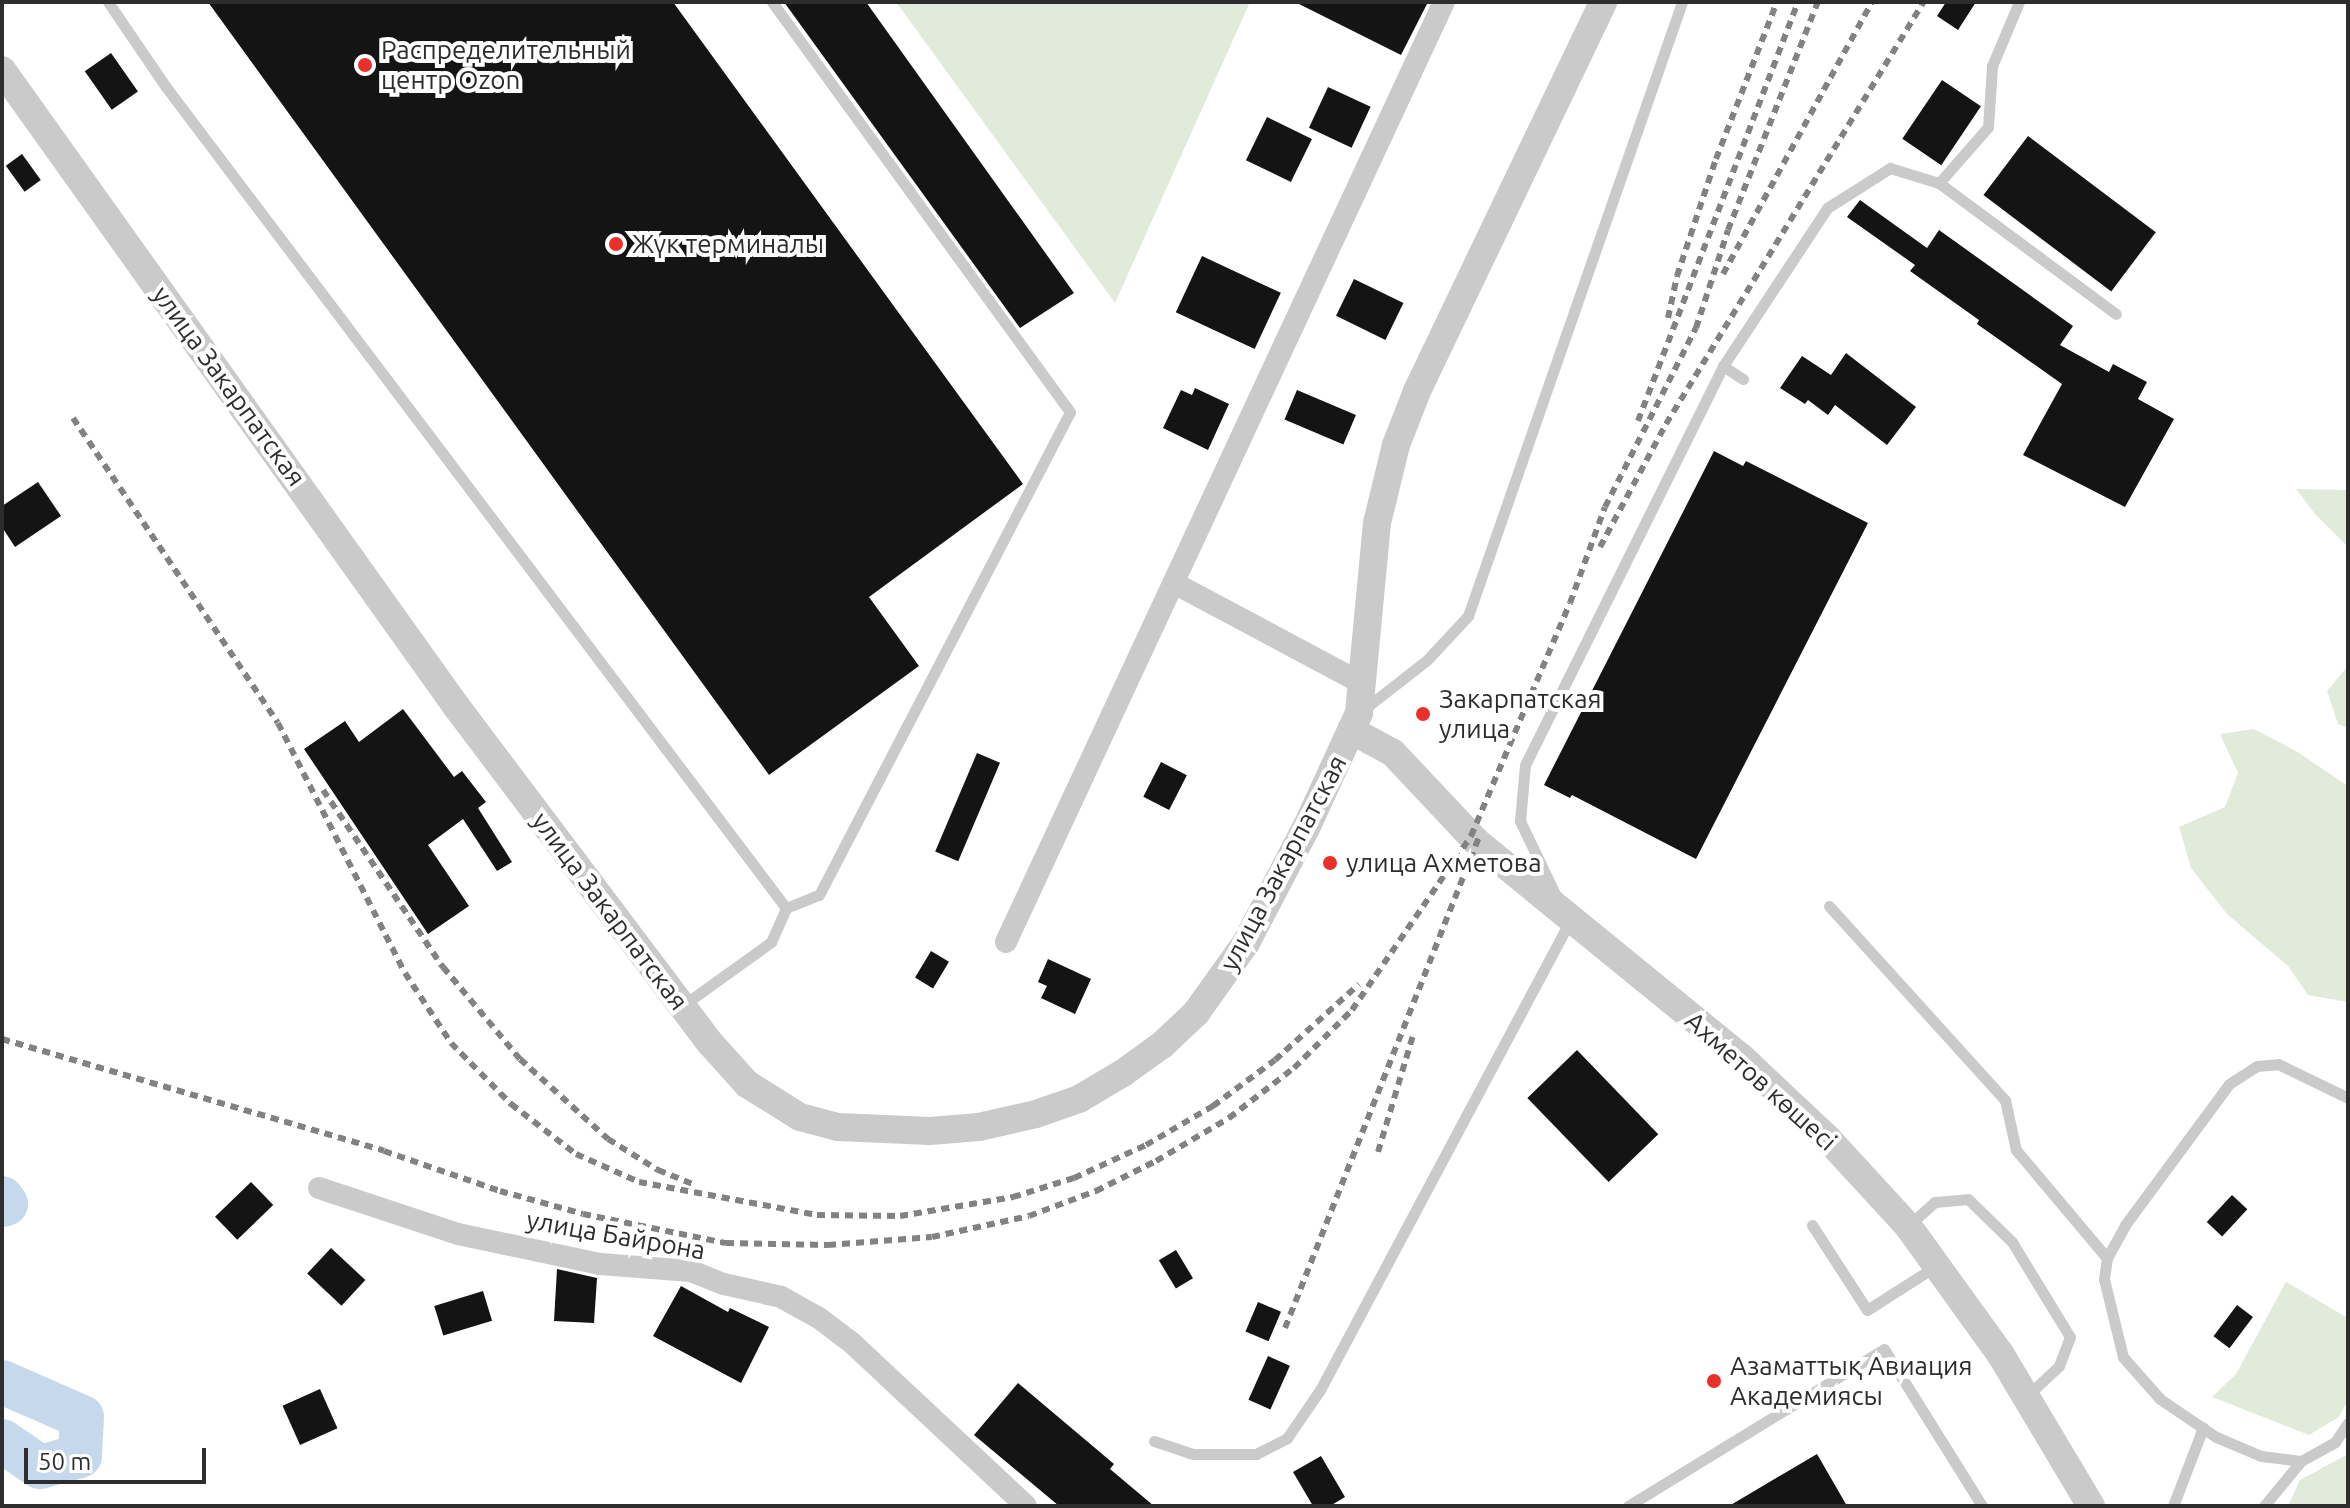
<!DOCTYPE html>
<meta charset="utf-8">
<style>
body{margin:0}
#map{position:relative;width:2350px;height:1508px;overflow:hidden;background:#fff;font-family:Ubuntu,sans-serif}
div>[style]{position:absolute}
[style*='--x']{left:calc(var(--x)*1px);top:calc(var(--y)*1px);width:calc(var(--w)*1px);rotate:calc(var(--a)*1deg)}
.green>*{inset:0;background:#e2ebda}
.river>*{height:44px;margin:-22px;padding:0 22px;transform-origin:22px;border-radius:22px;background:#c6d9ec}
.building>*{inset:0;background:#141414;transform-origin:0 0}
.service>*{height:11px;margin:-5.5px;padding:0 5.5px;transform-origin:5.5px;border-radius:5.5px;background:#cacaca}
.minor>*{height:22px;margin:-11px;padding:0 11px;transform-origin:11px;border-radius:11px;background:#cacaca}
.tertiary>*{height:28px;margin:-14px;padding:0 14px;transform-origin:14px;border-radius:14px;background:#cacaca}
.rail>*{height:6px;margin-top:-3px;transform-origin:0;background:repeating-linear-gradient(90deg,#828282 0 8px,transparent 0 14px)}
.dots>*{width:22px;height:22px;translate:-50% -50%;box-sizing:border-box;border:4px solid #fff;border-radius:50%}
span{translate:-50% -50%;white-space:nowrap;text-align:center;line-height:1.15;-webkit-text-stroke:8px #fff;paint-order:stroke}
.poi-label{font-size:26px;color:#2d2d2d}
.left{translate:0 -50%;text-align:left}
.street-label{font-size:26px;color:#2d2d2d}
.frame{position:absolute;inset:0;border:4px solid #2d2d2d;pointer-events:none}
.scale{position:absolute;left:24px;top:1448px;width:182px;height:36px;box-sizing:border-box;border:4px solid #2d2d2d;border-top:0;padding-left:10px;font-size:24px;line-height:28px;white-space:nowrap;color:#2d2d2d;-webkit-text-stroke:6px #fff;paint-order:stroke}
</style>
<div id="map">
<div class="green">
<i style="clip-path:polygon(896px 2px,1250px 2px,1115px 303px)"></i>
<i style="clip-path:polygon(2296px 489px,2348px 490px,2348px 547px,2315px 514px)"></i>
<i style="clip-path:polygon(2348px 666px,2348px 728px,2338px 724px,2327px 691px)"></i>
<i style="clip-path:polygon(2254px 729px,2296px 751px,2348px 786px,2348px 1002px,2308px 995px,2288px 966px,2227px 914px,2191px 868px,2179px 827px,2225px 807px,2238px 773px,2220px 734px)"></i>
<i style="clip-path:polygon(2286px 1282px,2348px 1318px,2348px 1400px,2339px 1417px,2309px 1435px,2212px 1397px,2236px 1374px)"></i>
<i style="clip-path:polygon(2348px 1454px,2348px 1506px,2288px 1506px,2300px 1480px)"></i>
</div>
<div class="river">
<i style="--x:2;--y:1198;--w:7;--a:56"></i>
<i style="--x:6;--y:1204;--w:4;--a:166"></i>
<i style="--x:2;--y:1382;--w:87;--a:23.6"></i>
<i style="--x:82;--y:1417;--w:39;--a:93"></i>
<i style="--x:80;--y:1456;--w:41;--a:164.6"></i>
<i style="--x:40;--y:1467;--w:46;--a:-145.6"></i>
</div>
<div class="building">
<i style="clip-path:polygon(208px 2px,673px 2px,1023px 484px,869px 597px,919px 666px,769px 775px)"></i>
<i style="clip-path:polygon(784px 2px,866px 2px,1074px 293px,1020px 328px)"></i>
<i style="clip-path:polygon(1295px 2px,1428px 2px,1401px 55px)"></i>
<i style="clip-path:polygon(1946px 2px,1976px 2px,1958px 30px,1937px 16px)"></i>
<i style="left:111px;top:53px;width:47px;height:32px;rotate:55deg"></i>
<i style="left:1942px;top:80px;width:47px;height:71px;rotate:34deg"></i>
<i style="left:1328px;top:87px;width:47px;height:45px;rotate:25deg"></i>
<i style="left:1267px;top:117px;width:50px;height:48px;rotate:26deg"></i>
<i style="left:2028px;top:136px;width:160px;height:74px;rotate:37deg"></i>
<i style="left:22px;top:154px;width:32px;height:20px;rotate:54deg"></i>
<i style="clip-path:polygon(1860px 200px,1927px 248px,1939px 230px,2073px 326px,2060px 345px,2109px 372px,2113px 364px,2147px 382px,2138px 399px,2174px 419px,2125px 507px,2023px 455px,2062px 384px,1977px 324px,1979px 320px,1910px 271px,1915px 265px,1847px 217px)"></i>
<i style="left:1202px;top:256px;width:87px;height:62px;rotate:25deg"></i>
<i style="left:1354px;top:279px;width:55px;height:41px;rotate:26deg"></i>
<i style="clip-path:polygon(1846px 353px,1916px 407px,1887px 445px,1835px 405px,1828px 415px,1808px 400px,1805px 404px,1780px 388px,1802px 356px,1831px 375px)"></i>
<i style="clip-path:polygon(1195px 388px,1229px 404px,1208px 450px,1163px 428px,1181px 390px,1192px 395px)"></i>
<i style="left:1297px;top:390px;width:64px;height:32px;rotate:23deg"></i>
<i style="clip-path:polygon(1714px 451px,1743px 466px,1746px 461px,1868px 523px,1696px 859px,1572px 795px,1570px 798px,1544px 785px)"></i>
<i style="clip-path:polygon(38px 482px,61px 516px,15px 547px,2px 527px,2px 506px)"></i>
<i style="clip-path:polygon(403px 709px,454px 777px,462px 771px,486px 802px,478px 808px,512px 862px,497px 871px,463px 819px,428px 845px,469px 906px,428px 934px,304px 749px,345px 721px,359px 742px)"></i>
<i style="left:977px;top:753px;width:25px;height:107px;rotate:23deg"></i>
<i style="left:1161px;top:762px;width:29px;height:39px;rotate:27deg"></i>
<i style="left:931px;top:951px;width:21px;height:31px;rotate:31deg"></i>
<i style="clip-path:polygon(1048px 959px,1091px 979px,1075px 1014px,1041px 998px,1047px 986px,1038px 982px)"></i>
<i style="left:1577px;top:1050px;width:117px;height:69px;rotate:46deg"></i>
<i style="left:251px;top:1182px;width:32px;height:50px;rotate:46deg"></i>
<i style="left:2232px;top:1195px;width:21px;height:37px;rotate:43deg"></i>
<i style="left:331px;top:1248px;width:47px;height:35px;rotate:43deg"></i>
<i style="left:1176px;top:1250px;width:33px;height:20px;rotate:59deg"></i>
<i style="clip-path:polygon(557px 1269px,597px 1278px,594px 1323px,554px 1321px)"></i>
<i style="clip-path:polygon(681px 1286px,728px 1312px,730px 1308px,769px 1327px,741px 1383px,653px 1336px)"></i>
<i style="left:483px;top:1291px;width:31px;height:51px;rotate:73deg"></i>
<i style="left:1258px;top:1302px;width:25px;height:32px;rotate:23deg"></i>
<i style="left:2237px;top:1305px;width:20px;height:39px;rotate:37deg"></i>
<i style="left:1268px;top:1356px;width:24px;height:48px;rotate:24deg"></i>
<i style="clip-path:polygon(1018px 1383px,1114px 1464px,1110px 1469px,1154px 1506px,1059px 1506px,974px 1435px)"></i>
<i style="left:320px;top:1389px;width:43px;height:41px;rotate:66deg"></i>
<i style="clip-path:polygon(1817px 1454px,1847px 1506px,1729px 1506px)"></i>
<i style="clip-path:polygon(1321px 1456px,1345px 1497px,1330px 1506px,1313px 1506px,1293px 1472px)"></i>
</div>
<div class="service">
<i style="--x:108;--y:2;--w:103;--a:55.7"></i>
<i style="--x:166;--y:87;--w:1029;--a:52.94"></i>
<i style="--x:1939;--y:183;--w:220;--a:36.5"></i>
<i style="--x:1723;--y:366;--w:24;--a:33"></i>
<i style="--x:1363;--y:710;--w:81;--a:-38"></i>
<i style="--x:1427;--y:660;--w:60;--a:-47"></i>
<i style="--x:1468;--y:616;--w:650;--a:-70.78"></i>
<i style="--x:1555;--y:894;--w:81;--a:-115.6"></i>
<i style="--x:1520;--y:821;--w:56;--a:-84.9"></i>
<i style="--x:1525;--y:765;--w:445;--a:-63.6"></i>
<i style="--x:1723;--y:366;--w:189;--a:-56.6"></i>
<i style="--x:1827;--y:208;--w:75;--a:-32.4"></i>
<i style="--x:1890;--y:168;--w:51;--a:17"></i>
<i style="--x:1939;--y:183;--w:74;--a:-48.8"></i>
<i style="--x:1988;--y:127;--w:61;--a:-86.2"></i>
<i style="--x:1992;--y:66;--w:69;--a:-67.1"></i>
<i style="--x:1829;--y:906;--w:262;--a:47.8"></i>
<i style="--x:2005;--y:1100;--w:51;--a:77.6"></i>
<i style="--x:2016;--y:1150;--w:141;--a:49.9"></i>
<i style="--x:682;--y:1006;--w:110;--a:-35.7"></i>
<i style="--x:771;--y:942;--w:37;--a:-66"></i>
<i style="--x:786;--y:908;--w:35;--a:-22"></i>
<i style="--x:819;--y:895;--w:544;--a:-62.54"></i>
<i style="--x:1070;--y:412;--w:507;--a:-126.01"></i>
<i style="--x:1812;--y:1225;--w:101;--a:57.1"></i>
<i style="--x:1867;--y:1310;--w:82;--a:-32.5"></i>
<i style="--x:1908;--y:1226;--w:36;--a:-42"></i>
<i style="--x:1935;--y:1202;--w:33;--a:-5"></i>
<i style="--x:1968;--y:1199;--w:62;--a:44.3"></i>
<i style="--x:2012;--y:1242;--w:111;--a:58.6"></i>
<i style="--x:2070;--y:1337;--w:31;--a:111"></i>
<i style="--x:2059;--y:1366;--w:45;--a:136.8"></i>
<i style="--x:1154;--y:1441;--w:41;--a:18.4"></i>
<i style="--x:1193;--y:1454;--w:63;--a:0"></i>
<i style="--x:1256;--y:1454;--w:35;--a:-27"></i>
<i style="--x:1287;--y:1438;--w:58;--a:-55.5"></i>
<i style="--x:1320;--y:1390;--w:534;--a:-61.95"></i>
<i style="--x:2301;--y:1461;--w:40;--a:-172.9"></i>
<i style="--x:2261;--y:1456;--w:49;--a:-157.1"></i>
<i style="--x:2216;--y:1437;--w:68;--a:-145.8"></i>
<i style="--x:2160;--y:1399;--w:56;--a:-131.4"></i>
<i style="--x:2123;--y:1357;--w:80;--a:-103.7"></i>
<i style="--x:2104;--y:1279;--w:21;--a:-82"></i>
<i style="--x:2107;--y:1258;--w:38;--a:-61"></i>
<i style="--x:2125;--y:1225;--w:175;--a:-53.6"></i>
<i style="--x:2229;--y:1084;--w:33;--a:-33"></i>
<i style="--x:2257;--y:1066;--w:21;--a:-5"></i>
<i style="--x:2278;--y:1064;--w:78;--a:25.9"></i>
<i style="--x:1628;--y:1506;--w:300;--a:-31.5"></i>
<i style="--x:1884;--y:1349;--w:185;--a:58"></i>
<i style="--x:2173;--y:1506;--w:84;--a:-69"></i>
<i style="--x:2264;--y:1506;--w:58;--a:-50.6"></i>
<i style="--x:2301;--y:1461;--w:39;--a:-29"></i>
<i style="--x:2335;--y:1442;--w:23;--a:-56"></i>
</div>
<div class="minor">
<i style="--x:1174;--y:583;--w:214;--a:28.1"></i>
<i style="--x:1006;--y:942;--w:1037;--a:-65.02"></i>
<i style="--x:319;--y:1188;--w:146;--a:18.3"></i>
<i style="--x:458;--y:1234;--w:145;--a:11.9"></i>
<i style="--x:600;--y:1264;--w:91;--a:4.4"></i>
<i style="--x:691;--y:1271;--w:35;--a:22"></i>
<i style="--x:724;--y:1284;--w:58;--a:12.8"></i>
<i style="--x:781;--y:1297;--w:43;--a:28.9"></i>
<i style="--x:819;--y:1318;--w:41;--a:37.1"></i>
<i style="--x:852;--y:1343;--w:238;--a:43.1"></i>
</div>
<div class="tertiary">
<i style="--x:2;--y:70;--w:781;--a:54.48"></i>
<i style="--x:456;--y:706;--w:423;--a:53"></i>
<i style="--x:711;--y:1044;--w:54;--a:48"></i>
<i style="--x:747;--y:1084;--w:62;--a:31.9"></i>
<i style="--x:800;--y:1117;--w:39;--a:15"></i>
<i style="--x:838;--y:1127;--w:92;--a:2.5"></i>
<i style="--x:930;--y:1131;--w:49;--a:-4.7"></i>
<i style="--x:979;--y:1127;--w:58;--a:-12.8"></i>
<i style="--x:1036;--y:1114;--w:46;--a:-19.2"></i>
<i style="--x:1079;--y:1099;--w:51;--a:-30.6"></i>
<i style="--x:1123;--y:1073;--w:48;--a:-35.7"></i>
<i style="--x:1162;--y:1045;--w:47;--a:-43.3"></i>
<i style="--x:1196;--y:1013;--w:86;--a:-54.5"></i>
<i style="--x:1246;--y:943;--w:132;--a:-62.5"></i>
<i style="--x:1307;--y:826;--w:124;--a:-65.3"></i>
<i style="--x:1359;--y:713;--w:191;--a:-84.6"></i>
<i style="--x:1377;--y:523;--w:80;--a:-76.3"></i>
<i style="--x:1396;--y:445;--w:58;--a:-68.7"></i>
<i style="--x:1417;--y:391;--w:431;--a:-64.4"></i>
<i style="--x:1351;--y:730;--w:48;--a:28.7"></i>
<i style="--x:1393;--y:753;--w:122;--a:46.7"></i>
<i style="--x:1477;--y:842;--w:340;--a:39.2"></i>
<i style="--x:1741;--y:1057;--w:120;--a:43.3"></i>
<i style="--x:1828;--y:1139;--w:118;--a:47.4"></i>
<i style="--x:1908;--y:1226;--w:159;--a:54.2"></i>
<i style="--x:2001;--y:1355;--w:176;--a:59.2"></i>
</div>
<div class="rail">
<i style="--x:1723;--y:274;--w:310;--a:-61.3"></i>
<i style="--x:1668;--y:318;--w:43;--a:-77.9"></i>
<i style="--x:1677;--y:276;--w:123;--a:-71.6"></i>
<i style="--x:1716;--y:159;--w:168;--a:-68.8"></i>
<i style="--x:73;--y:418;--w:367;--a:56.1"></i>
<i style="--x:278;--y:723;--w:280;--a:63.1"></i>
<i style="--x:405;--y:973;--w:84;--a:56.7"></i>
<i style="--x:451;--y:1043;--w:86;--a:45.5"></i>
<i style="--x:511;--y:1104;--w:82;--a:37.6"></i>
<i style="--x:576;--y:1154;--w:69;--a:24"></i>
<i style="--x:639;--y:1182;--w:181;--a:10.5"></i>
<i style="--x:817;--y:1215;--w:83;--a:0.7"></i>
<i style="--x:900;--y:1216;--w:115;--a:-9.5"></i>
<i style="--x:1013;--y:1197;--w:64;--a:-17.3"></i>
<i style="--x:1074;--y:1178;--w:79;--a:-24.6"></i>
<i style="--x:1146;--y:1145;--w:78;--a:-30.2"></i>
<i style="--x:1213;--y:1106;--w:77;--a:-36.6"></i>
<i style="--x:1275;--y:1060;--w:113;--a:-42.1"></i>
<i style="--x:1638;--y:421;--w:449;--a:-69.1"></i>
<i style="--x:1600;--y:547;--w:140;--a:-61.8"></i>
<i style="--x:1666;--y:424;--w:495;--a:-58.6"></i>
<i style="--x:323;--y:790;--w:214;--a:55.9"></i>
<i style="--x:443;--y:967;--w:120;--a:50.1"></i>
<i style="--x:520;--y:1059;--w:119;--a:42.3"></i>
<i style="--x:608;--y:1139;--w:59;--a:31.8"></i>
<i style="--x:658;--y:1170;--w:40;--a:22"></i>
<i style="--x:2;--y:1039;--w:398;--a:16.3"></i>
<i style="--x:384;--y:1151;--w:123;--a:19"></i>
<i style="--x:500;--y:1191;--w:86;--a:15.5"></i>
<i style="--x:583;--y:1214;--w:146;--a:11.5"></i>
<i style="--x:726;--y:1243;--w:102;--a:1.1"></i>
<i style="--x:828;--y:1245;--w:104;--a:-4.4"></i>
<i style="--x:932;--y:1237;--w:99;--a:-12.2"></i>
<i style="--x:1029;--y:1216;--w:72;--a:-20.5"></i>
<i style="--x:1096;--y:1191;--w:67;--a:-26.6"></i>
<i style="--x:1156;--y:1161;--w:85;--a:-30.5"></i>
<i style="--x:1229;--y:1118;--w:82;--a:-37.6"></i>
<i style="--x:1294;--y:1068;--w:82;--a:-45"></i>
<i style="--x:1352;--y:1010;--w:211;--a:-55.6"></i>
<i style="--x:1471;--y:836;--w:253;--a:-67"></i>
<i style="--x:1570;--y:603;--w:102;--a:-70"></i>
<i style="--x:1605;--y:507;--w:201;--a:-63.1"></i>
<i style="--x:1696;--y:328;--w:103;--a:-71.9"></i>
<i style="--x:1728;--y:230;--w:245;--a:-68.5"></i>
<i style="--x:1378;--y:1152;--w:125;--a:-73.3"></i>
<i style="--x:1285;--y:1328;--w:528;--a:-68.44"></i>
</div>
<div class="dots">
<i style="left:365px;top:65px;background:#e9302b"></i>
<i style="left:616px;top:244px;background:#e9302b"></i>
<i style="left:1423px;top:714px;background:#e9302b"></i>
<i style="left:1330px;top:863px;background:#e9302b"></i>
<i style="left:1714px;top:1381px;background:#e9302b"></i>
</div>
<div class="poi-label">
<span class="left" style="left:381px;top:65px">Распределительный<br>центр Ozon</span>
<span class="left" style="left:632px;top:244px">Жүк терминалы</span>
<span class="left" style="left:1439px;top:714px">Закарпатская<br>улица</span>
<span class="left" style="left:1346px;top:863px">улица Ахметова</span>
<span class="left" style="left:1730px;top:1381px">Азаматтық Авиация<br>Академиясы</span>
</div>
<div class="street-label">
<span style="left:229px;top:386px;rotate:54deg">улица Закарпатская</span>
<span style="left:1283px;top:863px;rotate:-62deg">улица Закарпатская</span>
<span style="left:610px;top:911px;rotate:53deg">улица Закарпатская</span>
<span style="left:1761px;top:1081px;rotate:42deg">Ахметов көшесі</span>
<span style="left:616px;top:1235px;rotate:10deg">улица Байрона</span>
</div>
<div class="frame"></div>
<div class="scale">50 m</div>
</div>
